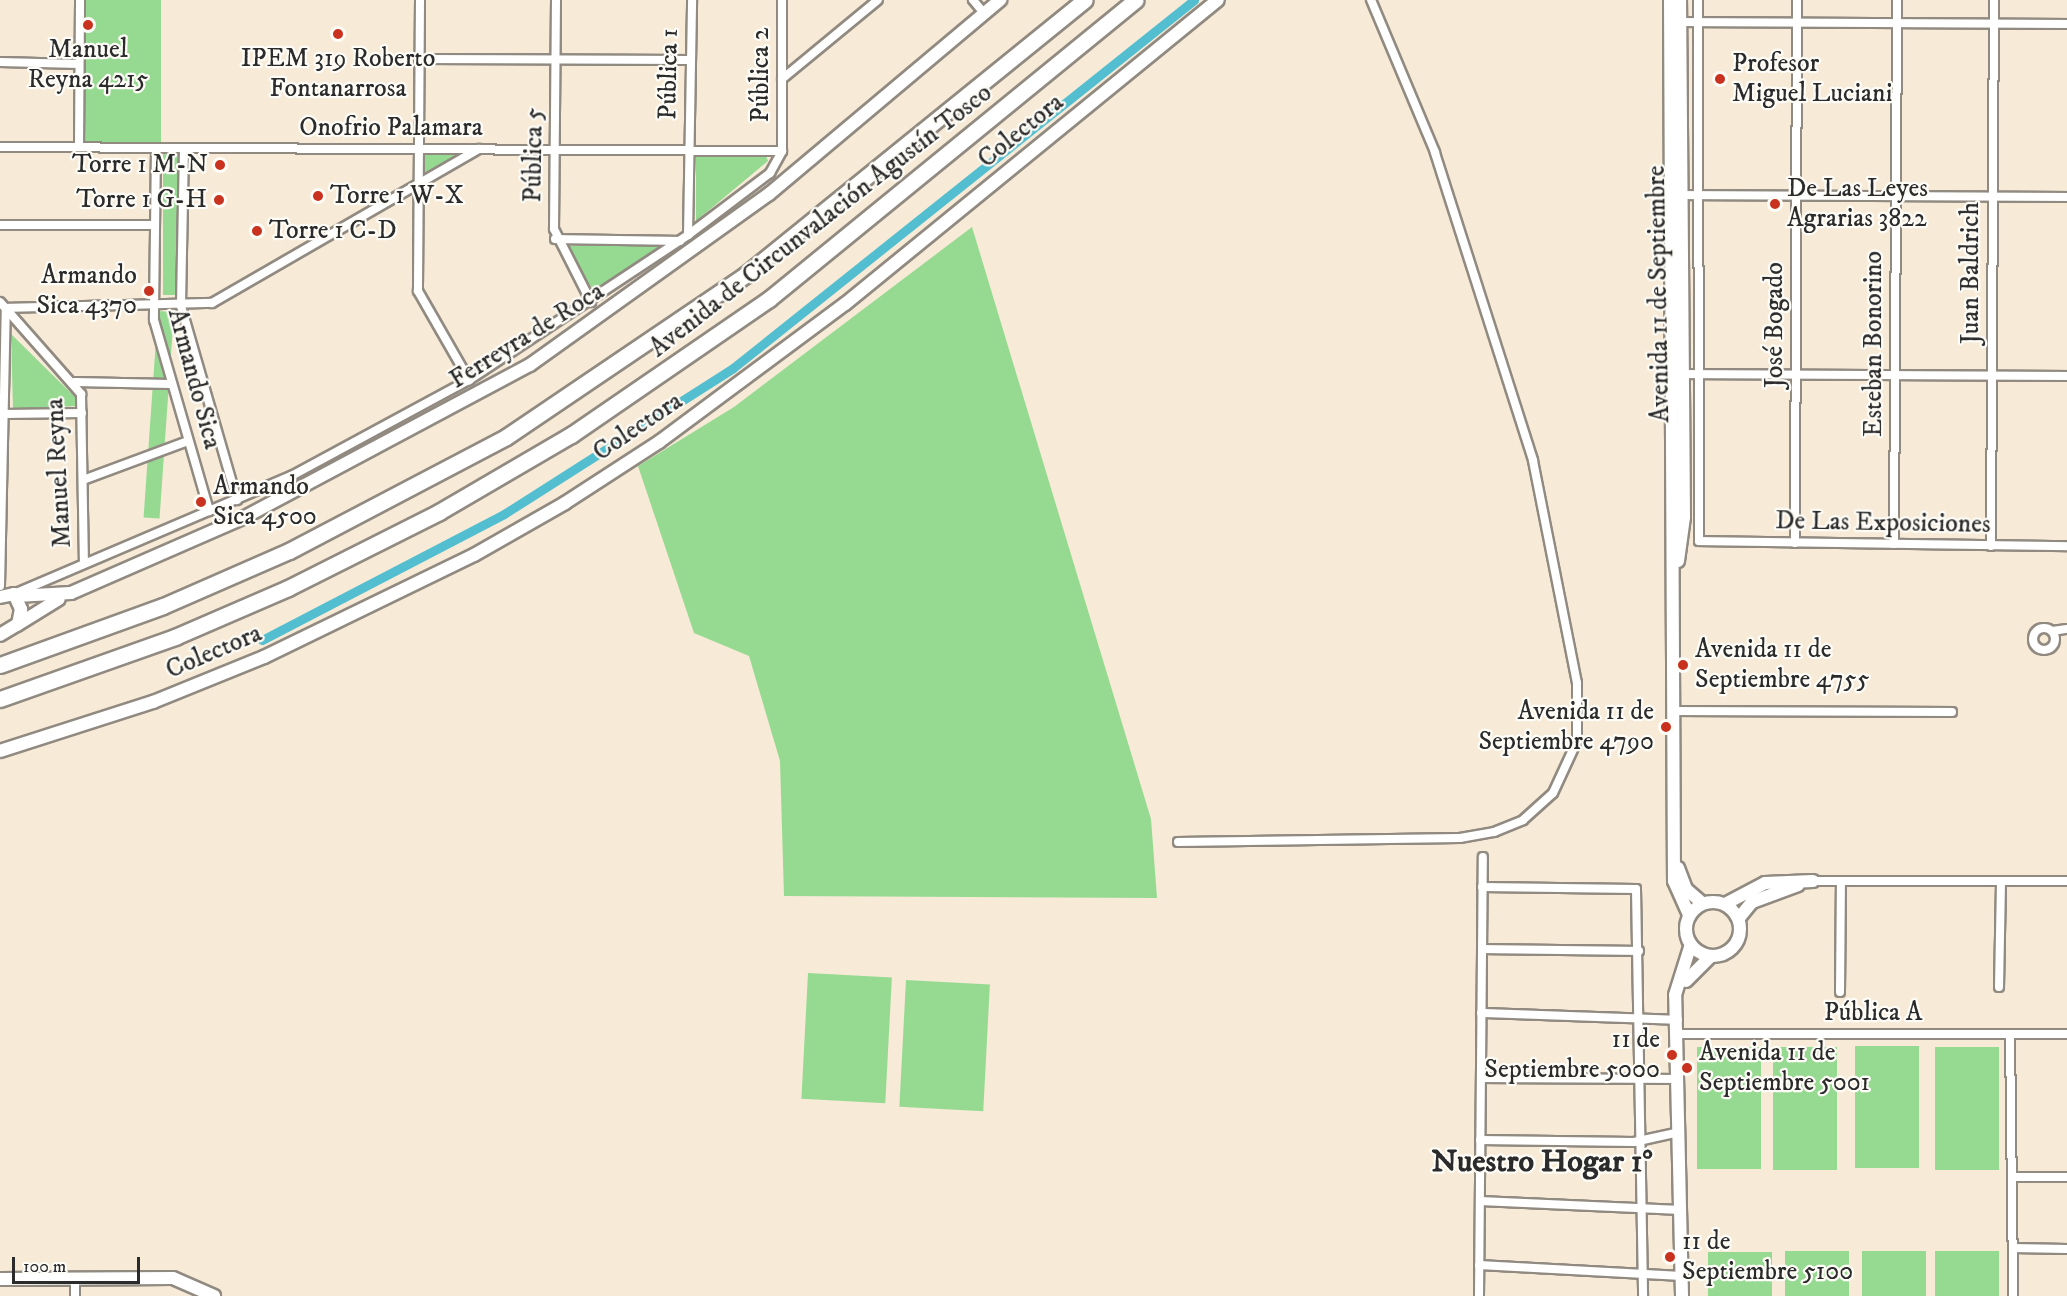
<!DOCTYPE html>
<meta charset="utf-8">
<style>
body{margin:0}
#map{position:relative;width:2067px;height:1296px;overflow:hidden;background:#f7ead7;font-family:"IM FELL DW Pica",serif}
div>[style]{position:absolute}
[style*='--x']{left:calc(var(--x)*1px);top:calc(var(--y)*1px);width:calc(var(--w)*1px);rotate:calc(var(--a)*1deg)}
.green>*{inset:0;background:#96da92;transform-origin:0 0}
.canal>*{height:9px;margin:-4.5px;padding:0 4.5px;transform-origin:4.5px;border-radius:4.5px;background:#53becf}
.roads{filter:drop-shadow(2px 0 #918a81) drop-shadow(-2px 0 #918a81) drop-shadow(0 2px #918a81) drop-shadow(0 -2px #918a81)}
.street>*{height:8px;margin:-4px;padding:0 4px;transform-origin:4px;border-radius:4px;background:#fff}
.street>.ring{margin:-4px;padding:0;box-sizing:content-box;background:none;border:8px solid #fff;border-radius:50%}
.secondary>*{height:12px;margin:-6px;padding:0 6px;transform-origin:6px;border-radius:6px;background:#fff}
.secondary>.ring{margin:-6px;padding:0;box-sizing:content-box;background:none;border:12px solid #fff;border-radius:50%}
.highway>*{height:15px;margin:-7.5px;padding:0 7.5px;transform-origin:7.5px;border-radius:7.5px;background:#fff}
.dots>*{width:16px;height:16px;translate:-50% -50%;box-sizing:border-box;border:3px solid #fdfcf7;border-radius:50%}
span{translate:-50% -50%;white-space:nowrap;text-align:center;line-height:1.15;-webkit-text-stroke:4.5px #fdfcf7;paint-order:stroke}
.poi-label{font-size:26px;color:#2b2b2b}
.left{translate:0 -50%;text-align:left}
.right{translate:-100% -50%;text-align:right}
.street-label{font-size:26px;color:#2b2b2b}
.district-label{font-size:32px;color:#2b2b2b;font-weight:700}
.scale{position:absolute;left:12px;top:1257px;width:128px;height:27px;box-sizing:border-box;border:3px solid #2b2b2b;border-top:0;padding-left:8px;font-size:18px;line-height:21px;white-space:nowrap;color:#2b2b2b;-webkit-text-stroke:4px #fdfcf7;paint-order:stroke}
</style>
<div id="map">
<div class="green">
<i style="left:80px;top:0;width:81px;height:147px"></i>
<i style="left:163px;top:151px;width:17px;height:144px"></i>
<i style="clip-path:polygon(423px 154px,427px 153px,457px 154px,428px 172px,422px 171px)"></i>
<i style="clip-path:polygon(696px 156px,766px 156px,768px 161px,696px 221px)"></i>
<i style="clip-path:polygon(972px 227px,1151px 819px,1157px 898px,784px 896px,780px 761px,749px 656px,694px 633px,638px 466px,734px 407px)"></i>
<i style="clip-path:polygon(569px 246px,663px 246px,594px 291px,567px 252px)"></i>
<i style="left:158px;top:311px;width:16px;height:207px;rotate:4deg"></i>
<i style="clip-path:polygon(11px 334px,76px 398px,77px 406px,13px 409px)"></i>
<i style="left:808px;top:973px;width:84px;height:126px;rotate:3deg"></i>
<i style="left:906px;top:980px;width:84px;height:127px;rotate:3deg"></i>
<i style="left:1855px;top:1046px;width:64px;height:122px"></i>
<i style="left:1761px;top:1047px;width:122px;height:64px;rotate:90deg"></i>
<i style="left:1837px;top:1047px;width:123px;height:64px;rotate:90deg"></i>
<i style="left:1999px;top:1047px;width:123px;height:64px;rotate:90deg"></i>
<i style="left:1849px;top:1251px;width:45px;height:64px;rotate:90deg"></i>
<i style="left:1862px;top:1251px;width:64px;height:45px"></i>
<i style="left:1935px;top:1251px;width:64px;height:45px"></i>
<i style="left:1708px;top:1252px;width:64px;height:44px"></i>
</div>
<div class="canal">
<i style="--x:262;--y:640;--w:273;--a:-27.5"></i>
<i style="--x:504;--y:514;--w:272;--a:-32.5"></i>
<i style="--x:733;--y:368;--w:590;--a:-38.6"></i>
</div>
<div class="roads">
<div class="street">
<i style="--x:420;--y:0;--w:291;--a:90.4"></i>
<i style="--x:418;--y:291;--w:103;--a:60.2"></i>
<i style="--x:556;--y:0;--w:229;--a:90.5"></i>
<i style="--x:554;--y:229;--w:82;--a:63.1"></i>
<i style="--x:973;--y:0;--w:17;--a:50"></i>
<i style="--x:1698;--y:0;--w:541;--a:89.89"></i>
<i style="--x:1699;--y:541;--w:368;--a:0.8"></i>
<i style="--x:1680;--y:22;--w:387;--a:0.3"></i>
<i style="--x:419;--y:59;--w:271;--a:0.2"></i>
<i style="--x:0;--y:62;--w:79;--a:1.5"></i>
<i style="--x:782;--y:79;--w:124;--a:-39.5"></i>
<i style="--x:0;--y:147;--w:782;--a:0.29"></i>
<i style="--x:79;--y:147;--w:147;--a:-89.6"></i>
<i style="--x:156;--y:148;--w:172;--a:90.7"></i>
<i style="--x:154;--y:320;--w:199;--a:73.9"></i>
<i style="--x:184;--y:148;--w:158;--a:91.1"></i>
<i style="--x:181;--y:306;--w:202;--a:73.9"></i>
<i style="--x:1677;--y:195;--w:390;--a:0.3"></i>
<i style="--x:0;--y:225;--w:154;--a:0"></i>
<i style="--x:688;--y:235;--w:235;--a:-89"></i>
<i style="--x:555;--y:239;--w:125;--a:0.9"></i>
<i style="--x:0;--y:302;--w:123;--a:48.6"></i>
<i style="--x:81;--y:394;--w:169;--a:89"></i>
<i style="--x:6;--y:308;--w:206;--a:-1.4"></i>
<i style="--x:212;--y:303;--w:308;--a:-30"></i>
<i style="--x:1677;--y:374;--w:390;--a:0.3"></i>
<i style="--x:75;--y:382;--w:95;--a:1.2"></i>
<i style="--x:3;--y:414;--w:79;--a:-0.7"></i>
<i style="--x:83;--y:480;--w:112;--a:-20.4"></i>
<i style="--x:1795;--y:543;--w:543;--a:-89.79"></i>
<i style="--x:1894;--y:544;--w:544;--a:-89.68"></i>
<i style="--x:1991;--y:546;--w:546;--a:-89.69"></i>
<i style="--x:0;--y:586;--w:278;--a:-88.8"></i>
<i style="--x:14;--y:594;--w:303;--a:-23.1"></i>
<i style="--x:293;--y:475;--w:200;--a:-28.4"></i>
<i style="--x:469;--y:380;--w:263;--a:-33.5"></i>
<i style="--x:688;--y:235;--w:103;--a:-37.1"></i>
<i style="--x:770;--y:173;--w:25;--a:-61"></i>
<i style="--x:782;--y:151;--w:151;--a:-90"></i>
<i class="ring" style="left:2033px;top:628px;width:14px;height:14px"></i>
<i style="--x:2052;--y:631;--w:15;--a:-8"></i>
<i style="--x:1674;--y:711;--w:278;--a:0.2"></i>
<i style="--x:1178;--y:842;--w:282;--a:-0.8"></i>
<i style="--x:1460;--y:838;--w:35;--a:-10"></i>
<i style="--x:1494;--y:832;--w:31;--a:-22"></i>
<i style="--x:1523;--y:820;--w:40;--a:-42"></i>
<i style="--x:1553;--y:793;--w:57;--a:-65.2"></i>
<i style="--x:1577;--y:741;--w:58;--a:-90"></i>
<i style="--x:1577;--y:683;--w:227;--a:-101.2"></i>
<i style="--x:1533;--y:460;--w:323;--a:-107.7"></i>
<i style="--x:1435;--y:152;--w:165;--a:-112.8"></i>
<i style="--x:1813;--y:881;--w:254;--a:0"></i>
<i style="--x:1482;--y:887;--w:154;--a:0.7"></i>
<i style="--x:1636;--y:889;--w:407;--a:89"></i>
<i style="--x:1482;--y:949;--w:157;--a:0.7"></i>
<i style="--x:1999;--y:987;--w:106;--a:-88.9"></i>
<i style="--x:1840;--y:992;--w:111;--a:-89.5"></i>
<i style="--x:1481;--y:1013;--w:197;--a:2"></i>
<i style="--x:1678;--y:1034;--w:389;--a:0"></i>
<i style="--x:2010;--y:1034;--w:262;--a:89.3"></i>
<i style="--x:1481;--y:1078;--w:198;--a:0.3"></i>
<i style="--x:1480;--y:1140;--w:154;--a:0.7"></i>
<i style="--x:1634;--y:1142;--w:46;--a:-12.5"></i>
<i style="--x:2012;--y:1177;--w:55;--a:0"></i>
<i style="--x:1480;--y:1201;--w:201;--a:2.6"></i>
<i style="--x:2013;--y:1248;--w:54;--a:1.1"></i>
<i style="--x:1479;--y:1265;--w:203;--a:3.1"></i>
<i style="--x:75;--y:1279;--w:17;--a:90"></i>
<i style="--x:1479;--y:1296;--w:439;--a:-89.5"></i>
</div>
<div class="secondary">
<i style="--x:1670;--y:0;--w:881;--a:89.74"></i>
<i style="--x:1674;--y:881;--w:37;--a:66"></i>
<i style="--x:1678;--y:561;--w:44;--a:-82.2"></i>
<i style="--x:1684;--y:517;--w:517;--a:-90.44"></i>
<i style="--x:16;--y:596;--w:55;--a:-3.1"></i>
<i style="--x:71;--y:593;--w:190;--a:-23.6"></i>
<i style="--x:245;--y:517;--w:323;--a:-28.1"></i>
<i style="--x:530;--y:365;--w:294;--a:-35.6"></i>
<i style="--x:769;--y:194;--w:302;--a:-40"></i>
<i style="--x:0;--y:597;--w:14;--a:-12"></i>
<i style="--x:14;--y:594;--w:17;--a:65"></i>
<i style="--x:21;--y:609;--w:15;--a:101"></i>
<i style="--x:18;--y:624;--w:21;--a:149"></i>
<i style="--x:17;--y:625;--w:49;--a:-31.8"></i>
<i style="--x:0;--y:751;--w:161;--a:-17.8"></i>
<i style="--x:153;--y:702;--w:120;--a:-22.1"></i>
<i style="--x:264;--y:657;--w:233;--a:-25.9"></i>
<i style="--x:474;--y:555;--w:105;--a:-29.7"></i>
<i style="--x:565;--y:503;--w:112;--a:-33"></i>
<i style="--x:659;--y:442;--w:232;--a:-36.6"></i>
<i style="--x:845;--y:304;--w:481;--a:-39.2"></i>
<i style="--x:1678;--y:868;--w:22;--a:69"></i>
<i style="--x:1686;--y:889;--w:21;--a:41"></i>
<i class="ring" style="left:1686px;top:902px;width:42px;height:42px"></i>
<i style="--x:1725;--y:904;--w:45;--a:-27.7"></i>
<i style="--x:1765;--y:883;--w:48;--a:-2.4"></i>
<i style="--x:1739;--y:918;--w:21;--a:-51"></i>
<i style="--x:1752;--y:902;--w:49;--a:-20.3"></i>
<i style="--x:1686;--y:981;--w:35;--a:-45"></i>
<i style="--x:0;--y:1279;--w:173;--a:-0.3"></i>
<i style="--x:173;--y:1278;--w:45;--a:23.7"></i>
<i style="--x:1682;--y:1296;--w:301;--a:-91.3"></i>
<i style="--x:1675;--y:995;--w:53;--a:-72.6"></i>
</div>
<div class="highway">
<i style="--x:0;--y:665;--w:173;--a:-19.9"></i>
<i style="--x:163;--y:606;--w:137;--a:-23.6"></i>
<i style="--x:289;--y:551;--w:245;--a:-27.7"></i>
<i style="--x:506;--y:437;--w:289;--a:-34.1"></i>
<i style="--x:745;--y:275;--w:437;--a:-39"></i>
<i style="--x:0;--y:699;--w:186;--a:-19.5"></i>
<i style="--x:175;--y:637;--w:123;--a:-23.4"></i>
<i style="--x:288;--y:588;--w:169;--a:-26.7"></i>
<i style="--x:439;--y:512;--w:153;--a:-30.3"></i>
<i style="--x:571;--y:435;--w:240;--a:-34.5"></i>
<i style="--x:769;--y:299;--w:473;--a:-39.2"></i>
</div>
</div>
<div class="dots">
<i style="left:88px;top:25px;background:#c8321e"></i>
<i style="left:338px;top:34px;background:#c8321e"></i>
<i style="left:1720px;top:79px;background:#c8321e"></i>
<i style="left:220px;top:165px;background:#c8321e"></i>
<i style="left:318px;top:196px;background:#c8321e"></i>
<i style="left:219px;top:200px;background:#c8321e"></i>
<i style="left:1775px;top:204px;background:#c8321e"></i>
<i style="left:257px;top:231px;background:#c8321e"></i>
<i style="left:149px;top:291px;background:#c8321e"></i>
<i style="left:201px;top:502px;background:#c8321e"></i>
<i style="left:1683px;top:665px;background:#c8321e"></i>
<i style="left:1666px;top:727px;background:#c8321e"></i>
<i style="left:1672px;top:1055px;background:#c8321e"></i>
<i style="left:1687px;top:1068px;background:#c8321e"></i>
<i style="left:1670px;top:1257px;background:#c8321e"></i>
</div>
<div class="poi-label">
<span style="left:88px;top:65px">Manuel<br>Reyna 4215</span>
<span style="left:338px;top:74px">IPEM 319 Roberto<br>Fontanarrosa</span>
<span class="left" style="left:1732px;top:79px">Profesor<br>Miguel Luciani</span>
<span class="right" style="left:208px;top:165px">Torre 1 M-N</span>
<span class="left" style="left:1787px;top:204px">De Las Leyes<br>Agrarias 3822</span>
<span class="left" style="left:330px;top:196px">Torre 1 W-X</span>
<span class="right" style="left:207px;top:200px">Torre 1 G-H</span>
<span class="left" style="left:269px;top:231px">Torre 1 C-D</span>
<span class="right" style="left:137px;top:291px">Armando<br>Sica 4370</span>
<span class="left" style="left:213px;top:502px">Armando<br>Sica 4500</span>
<span class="left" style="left:1695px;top:665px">Avenida 11 de<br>Septiembre 4755</span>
<span class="right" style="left:1654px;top:727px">Avenida 11 de<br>Septiembre 4790</span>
<span class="right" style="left:1660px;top:1055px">11 de<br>Septiembre 5000</span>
<span class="left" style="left:1699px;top:1068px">Avenida 11 de<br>Septiembre 5001</span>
<span class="left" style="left:1682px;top:1257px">11 de<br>Septiembre 5100</span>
</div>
<div class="street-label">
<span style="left:669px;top:74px;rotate:-89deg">Pública 1</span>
<span style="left:761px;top:75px;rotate:-90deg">Pública 2</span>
<span style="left:391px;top:128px">Onofrio Palamara</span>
<span style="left:1021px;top:131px;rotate:-39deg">Colectora</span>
<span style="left:534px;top:155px;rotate:-89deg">Pública 5</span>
<span style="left:821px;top:221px;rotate:-38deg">Avenida de Circunvalación Agustín Tosco</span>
<span style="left:1971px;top:273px;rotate:-90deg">Juan Baldrich</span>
<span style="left:1659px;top:294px;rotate:-91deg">Avenida 11 de Septiembre</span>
<span style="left:1775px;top:325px;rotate:-90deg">José Bogado</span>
<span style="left:527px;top:336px;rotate:-32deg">Ferreyra de Roca</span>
<span style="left:1874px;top:344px;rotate:-90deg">Esteban Bonorino</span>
<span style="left:194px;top:379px;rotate:75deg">Armando Sica</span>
<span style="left:638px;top:427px;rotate:-34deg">Colectora</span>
<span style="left:59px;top:473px;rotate:-93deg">Manuel Reyna</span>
<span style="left:1883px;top:523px;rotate:1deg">De Las Exposiciones</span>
<span style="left:214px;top:652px;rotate:-23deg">Colectora</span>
<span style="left:1873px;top:1013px">Pública A</span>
</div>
<div class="district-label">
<span style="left:1542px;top:1162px">Nuestro Hogar 1°</span>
</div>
<div class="scale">100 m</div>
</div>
